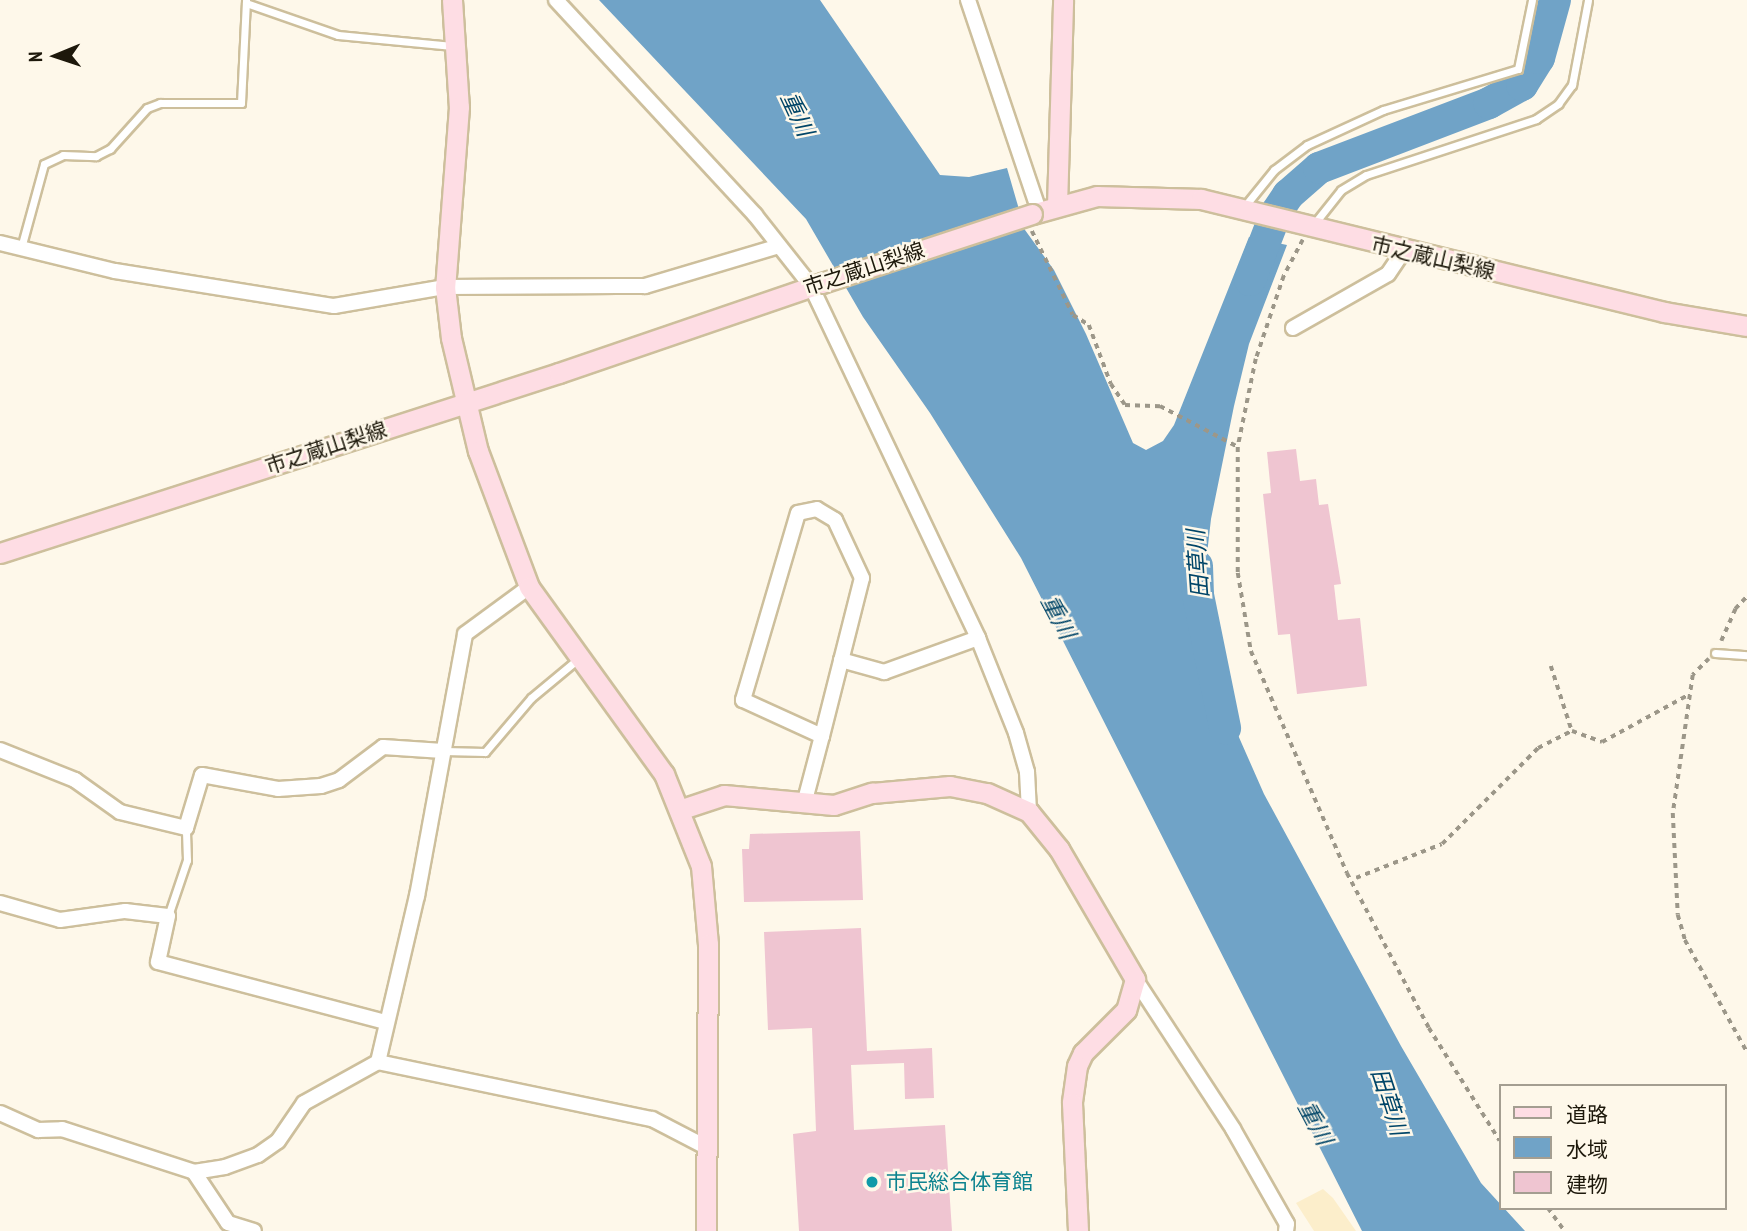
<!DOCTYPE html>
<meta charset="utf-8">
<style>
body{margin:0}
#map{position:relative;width:1747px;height:1231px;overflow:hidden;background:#fef8ea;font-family:"PT Sans Narrow","Noto Sans JP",sans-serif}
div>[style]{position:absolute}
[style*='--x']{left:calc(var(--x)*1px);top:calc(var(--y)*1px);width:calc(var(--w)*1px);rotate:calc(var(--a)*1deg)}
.built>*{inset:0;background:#fceecb}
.water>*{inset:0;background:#70a3c7}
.river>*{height:32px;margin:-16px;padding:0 16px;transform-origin:16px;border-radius:16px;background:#70a3c7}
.building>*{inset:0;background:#efc5d1}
.path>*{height:3.5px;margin-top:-1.75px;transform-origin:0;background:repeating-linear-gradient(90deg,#9c9789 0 5px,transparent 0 10px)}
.roads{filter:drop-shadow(2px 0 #cdbf9c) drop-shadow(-2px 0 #cdbf9c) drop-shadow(0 2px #cdbf9c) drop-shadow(0 -2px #cdbf9c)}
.lane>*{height:7px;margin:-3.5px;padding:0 3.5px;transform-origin:3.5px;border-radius:3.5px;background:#fff}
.street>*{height:14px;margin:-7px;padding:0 7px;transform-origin:7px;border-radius:7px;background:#fff}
.secondary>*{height:19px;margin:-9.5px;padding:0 9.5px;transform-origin:9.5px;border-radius:9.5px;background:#fedde4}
.bridges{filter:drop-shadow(2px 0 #cdbf9c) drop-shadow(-2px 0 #cdbf9c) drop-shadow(0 2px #cdbf9c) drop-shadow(0 -2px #cdbf9c)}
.secondary-bridge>*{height:19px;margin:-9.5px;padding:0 9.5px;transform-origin:9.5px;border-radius:9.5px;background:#fedde4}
.dots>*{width:19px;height:19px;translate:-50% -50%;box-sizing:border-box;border:4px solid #fef8ea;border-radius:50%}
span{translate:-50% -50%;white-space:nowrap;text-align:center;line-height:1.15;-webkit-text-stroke:5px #fef8ea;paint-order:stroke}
.street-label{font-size:21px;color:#1d180b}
.culture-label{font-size:21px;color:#0d838f}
.left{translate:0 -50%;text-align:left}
.water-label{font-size:23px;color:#004568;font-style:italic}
.legend{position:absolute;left:1499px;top:1084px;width:228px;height:126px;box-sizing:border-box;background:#fef8ea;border:2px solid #a49e91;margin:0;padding:9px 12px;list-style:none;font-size:21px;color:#1d180b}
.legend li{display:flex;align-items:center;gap:14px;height:35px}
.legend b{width:35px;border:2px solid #a49e91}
.north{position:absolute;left:21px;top:21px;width:70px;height:70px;-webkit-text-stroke:5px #fef8ea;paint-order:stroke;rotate:268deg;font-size:19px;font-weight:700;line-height:28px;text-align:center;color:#1d180b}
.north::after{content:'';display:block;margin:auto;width:24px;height:32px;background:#1d180b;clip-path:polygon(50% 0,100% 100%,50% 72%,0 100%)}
</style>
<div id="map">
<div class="built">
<i style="clip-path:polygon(1323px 1189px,1333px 1198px,1356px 1231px,1314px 1231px,1296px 1203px)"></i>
</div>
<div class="water">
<i style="clip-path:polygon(599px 0,820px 0,940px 175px,969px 177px,1007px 168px,1025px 230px,1054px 270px,1086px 334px,1133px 443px,1146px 450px,1163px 441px,1174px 425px,1249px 237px,1287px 245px,1249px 344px,1234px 406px,1211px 519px,1197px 642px,1264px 794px,1401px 1046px,1481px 1183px,1525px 1231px,1362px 1231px,1021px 558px,930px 413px,863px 317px,806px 219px)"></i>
</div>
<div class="river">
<i style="--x:1250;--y:280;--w:72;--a:-68.8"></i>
<i style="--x:1276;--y:213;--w:22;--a:-56"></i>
<i style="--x:1288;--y:195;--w:41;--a:-41.1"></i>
<i style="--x:1319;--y:168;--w:182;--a:-20.9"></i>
<i style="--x:1489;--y:103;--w:38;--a:-29"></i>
<i style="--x:1522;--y:85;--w:32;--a:-58"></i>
<i style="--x:1539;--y:58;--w:60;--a:-74.6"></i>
<i style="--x:1197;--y:566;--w:29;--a:88"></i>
<i style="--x:1198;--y:595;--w:136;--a:78.5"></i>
</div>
<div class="building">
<i style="clip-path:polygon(1296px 449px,1300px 481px,1316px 479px,1319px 505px,1328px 504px,1341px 584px,1334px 585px,1338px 620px,1360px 618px,1367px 686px,1297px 694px,1290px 634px,1278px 635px,1263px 494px,1271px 493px,1267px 452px)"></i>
<i style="clip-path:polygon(860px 831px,863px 900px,744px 902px,742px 849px,749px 849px,750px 834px)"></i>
<i style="clip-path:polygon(861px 928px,867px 1051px,932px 1048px,934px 1098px,905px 1099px,904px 1063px,851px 1065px,854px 1130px,945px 1125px,952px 1231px,799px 1231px,793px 1134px,816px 1131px,812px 1028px,768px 1030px,764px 932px)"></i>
</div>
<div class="path">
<i style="--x:1032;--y:231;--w:93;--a:64"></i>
<i style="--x:1073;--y:315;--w:19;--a:32"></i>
<i style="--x:1089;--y:325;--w:63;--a:69.6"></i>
<i style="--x:1111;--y:384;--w:25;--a:56"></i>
<i style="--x:1125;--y:405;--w:35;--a:2"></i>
<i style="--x:1160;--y:406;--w:88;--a:27.7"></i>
<i style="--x:1303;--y:240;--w:41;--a:117.8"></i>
<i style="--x:1284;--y:276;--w:88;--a:108.6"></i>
<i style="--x:1256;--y:359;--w:90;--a:101.6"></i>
<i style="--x:1238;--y:447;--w:126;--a:90"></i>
<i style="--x:1238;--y:573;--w:79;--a:80.5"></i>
<i style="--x:1251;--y:651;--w:242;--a:66.6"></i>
<i style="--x:1347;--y:873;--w:175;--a:62.1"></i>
<i style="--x:1429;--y:1028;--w:133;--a:57.9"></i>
<i style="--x:1721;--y:641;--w:35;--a:-66"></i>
<i style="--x:1735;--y:609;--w:18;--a:-47"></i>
<i style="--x:1709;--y:659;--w:23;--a:135"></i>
<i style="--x:1693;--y:675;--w:139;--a:98.2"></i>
<i style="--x:1673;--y:813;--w:102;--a:87.2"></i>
<i style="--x:1678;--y:915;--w:26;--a:74"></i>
<i style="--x:1685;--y:940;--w:128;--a:61"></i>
<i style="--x:1551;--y:666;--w:68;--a:72.1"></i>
<i style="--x:1572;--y:731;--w:32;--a:20"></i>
<i style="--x:1602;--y:742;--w:100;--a:-28.6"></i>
<i style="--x:1356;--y:878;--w:92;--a:-21.6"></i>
<i style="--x:1442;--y:844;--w:136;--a:-45"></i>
<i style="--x:1538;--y:748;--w:38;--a:-27"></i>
<i style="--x:1548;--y:1208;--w:29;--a:54"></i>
</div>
<div class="roads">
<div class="lane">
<i style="--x:246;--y:3;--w:97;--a:19.2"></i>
<i style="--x:338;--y:35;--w:115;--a:5.5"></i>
<i style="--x:1244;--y:207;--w:48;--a:-51"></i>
<i style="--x:1274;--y:170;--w:41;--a:-37.1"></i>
<i style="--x:1307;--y:145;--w:84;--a:-24.7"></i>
<i style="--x:1383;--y:110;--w:141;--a:-16.9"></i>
<i style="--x:1518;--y:69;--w:70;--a:-78.5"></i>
<i style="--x:1314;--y:224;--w:43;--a:-51.5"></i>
<i style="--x:1341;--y:190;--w:29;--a:-31"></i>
<i style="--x:1366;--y:175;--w:179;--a:-18.2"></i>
<i style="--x:1536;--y:119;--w:27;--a:-34"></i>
<i style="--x:1558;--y:104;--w:24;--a:-54"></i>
<i style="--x:1572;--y:85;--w:86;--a:-79.3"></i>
<i style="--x:21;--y:248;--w:87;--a:-74.7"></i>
<i style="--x:44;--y:164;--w:21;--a:-25"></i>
<i style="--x:63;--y:155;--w:33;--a:2"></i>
<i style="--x:96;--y:156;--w:16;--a:-27"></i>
<i style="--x:110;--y:149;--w:55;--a:-47.9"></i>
<i style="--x:147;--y:108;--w:14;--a:-21"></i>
<i style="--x:160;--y:103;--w:81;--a:0"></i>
<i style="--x:241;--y:103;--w:103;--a:-87.2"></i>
<i style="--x:1715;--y:653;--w:32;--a:4"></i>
<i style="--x:444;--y:751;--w:41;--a:1.4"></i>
<i style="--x:485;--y:752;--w:71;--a:-49.6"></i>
<i style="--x:531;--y:698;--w:61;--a:-39.7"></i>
<i style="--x:168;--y:916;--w:59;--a:-71.3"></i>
<i style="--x:187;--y:860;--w:32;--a:-92"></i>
</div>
<div class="street">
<i style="--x:556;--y:0;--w:293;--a:47.2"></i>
<i style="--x:755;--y:215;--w:90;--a:51.7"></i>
<i style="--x:811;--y:286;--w:390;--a:64.6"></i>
<i style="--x:978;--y:638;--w:102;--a:68.2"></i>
<i style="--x:1016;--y:733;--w:41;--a:74.2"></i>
<i style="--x:1027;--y:772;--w:40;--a:87.1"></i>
<i style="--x:968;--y:0;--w:223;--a:71.4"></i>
<i style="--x:0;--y:243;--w:118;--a:13.7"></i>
<i style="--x:115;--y:271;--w:222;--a:9.1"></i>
<i style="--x:334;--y:306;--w:113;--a:-9.7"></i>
<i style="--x:445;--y:287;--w:200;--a:-0.3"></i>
<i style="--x:645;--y:286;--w:137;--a:-16.6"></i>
<i style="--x:1293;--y:328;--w:109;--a:-29.6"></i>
<i style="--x:1388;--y:274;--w:27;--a:-56"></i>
<i style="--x:841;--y:660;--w:45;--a:15.6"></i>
<i style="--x:884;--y:672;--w:100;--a:-19.9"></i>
<i style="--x:0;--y:750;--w:81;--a:21.8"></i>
<i style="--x:75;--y:780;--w:55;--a:35.4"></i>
<i style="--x:120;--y:812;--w:68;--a:13.6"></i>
<i style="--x:186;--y:828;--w:55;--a:-73.2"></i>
<i style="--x:202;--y:775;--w:77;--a:10.4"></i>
<i style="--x:278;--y:789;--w:43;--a:-4"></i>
<i style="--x:321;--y:786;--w:19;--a:-18"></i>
<i style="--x:339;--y:780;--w:55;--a:-36.9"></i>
<i style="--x:383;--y:747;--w:60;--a:3.8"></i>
<i style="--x:804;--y:804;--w:70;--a:-75.2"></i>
<i style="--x:822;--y:736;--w:163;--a:-75.8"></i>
<i style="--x:862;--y:578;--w:64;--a:-115"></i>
<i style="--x:835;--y:520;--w:21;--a:-149"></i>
<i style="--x:817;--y:509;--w:19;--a:168"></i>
<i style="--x:798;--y:513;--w:195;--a:106.4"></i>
<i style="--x:743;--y:700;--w:87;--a:24.5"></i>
<i style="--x:0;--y:903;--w:62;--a:15.8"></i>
<i style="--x:60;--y:920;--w:66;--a:-7.9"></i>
<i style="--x:125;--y:911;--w:43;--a:6.6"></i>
<i style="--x:168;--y:916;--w:47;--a:102.3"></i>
<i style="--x:158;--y:962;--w:235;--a:14.8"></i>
<i style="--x:1135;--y:979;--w:179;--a:56.8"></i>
<i style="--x:1233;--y:1129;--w:109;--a:60.4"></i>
<i style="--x:1287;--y:1224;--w:7;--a:98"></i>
<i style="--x:378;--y:1062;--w:280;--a:11.8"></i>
<i style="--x:652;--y:1119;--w:63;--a:27.4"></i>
<i style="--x:0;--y:1113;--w:42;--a:24.1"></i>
<i style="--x:38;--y:1130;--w:24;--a:-2"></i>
<i style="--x:62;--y:1129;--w:139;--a:18"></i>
<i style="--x:194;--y:1172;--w:61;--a:56.3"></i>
<i style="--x:228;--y:1223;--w:27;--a:17"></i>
<i style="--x:194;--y:1172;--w:31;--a:-9"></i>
<i style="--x:225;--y:1167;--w:35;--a:-20"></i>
<i style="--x:258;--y:1155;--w:24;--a:-35"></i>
<i style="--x:278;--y:1141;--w:46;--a:-55.6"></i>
<i style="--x:304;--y:1103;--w:85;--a:-29"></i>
<i style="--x:378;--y:1062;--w:171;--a:-76.8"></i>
<i style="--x:417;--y:896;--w:266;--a:-79.6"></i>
<i style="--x:465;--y:634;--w:79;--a:-36.3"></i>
</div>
<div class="secondary">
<i style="--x:452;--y:0;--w:107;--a:86.3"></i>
<i style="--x:459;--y:107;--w:181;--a:94.4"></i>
<i style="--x:445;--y:287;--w:51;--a:83.3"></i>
<i style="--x:451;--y:338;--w:116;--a:76.6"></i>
<i style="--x:478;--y:451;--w:145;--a:69.4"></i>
<i style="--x:529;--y:587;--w:231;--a:54.2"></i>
<i style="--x:664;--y:774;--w:99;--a:68.1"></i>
<i style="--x:701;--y:866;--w:78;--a:84.9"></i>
<i style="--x:708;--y:944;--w:287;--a:90.4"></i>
<i style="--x:1057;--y:206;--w:206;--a:-88.3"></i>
<i style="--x:1032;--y:214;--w:67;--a:-15.5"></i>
<i style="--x:1097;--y:196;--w:104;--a:1.7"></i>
<i style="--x:1201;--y:199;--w:477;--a:13.7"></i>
<i style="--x:1664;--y:312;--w:84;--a:9.6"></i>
<i style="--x:0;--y:553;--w:587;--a:-17.85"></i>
<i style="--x:559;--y:373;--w:278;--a:-18.9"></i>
<i style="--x:682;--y:809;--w:44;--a:-18.4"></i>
<i style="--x:724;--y:795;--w:110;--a:5.2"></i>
<i style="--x:834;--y:805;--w:40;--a:-18"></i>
<i style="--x:872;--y:793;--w:78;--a:-5.1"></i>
<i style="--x:950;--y:786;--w:38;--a:11"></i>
<i style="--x:987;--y:793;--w:46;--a:24.3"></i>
<i style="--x:1029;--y:812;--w:48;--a:51"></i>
<i style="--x:1059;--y:849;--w:151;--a:59.7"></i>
<i style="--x:1135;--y:979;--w:32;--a:106"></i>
<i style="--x:1126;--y:1010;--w:61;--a:135"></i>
<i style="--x:1083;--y:1053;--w:14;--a:115"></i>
<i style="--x:1077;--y:1066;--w:37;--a:98"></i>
<i style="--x:1072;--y:1103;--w:128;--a:87.3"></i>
</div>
</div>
<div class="bridges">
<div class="secondary-bridge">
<i style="--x:822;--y:283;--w:221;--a:-18.2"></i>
</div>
</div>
<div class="dots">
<i style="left:872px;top:1182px;background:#0f9aa8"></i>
</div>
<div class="street-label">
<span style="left:1433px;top:258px;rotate:13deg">市之蔵山梨線</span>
<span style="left:864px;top:269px;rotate:-18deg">市之蔵山梨線</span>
<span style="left:326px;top:448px;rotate:-18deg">市之蔵山梨線</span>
</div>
<div class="culture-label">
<span class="left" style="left:886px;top:1182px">市民総合体育館</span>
</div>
<div class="water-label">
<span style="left:797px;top:114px;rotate:65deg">重川</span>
<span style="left:1198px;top:564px;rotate:-94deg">田草川</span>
<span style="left:1058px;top:617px;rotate:62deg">重川</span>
<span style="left:1389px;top:1102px;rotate:72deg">田草川</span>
<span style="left:1315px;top:1123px;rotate:62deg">重川</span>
</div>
<ul class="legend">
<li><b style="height:9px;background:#fedde4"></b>道路</li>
<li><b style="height:19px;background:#70a3c7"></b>水域</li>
<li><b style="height:19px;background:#efc5d1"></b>建物</li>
</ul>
<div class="north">N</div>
</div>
